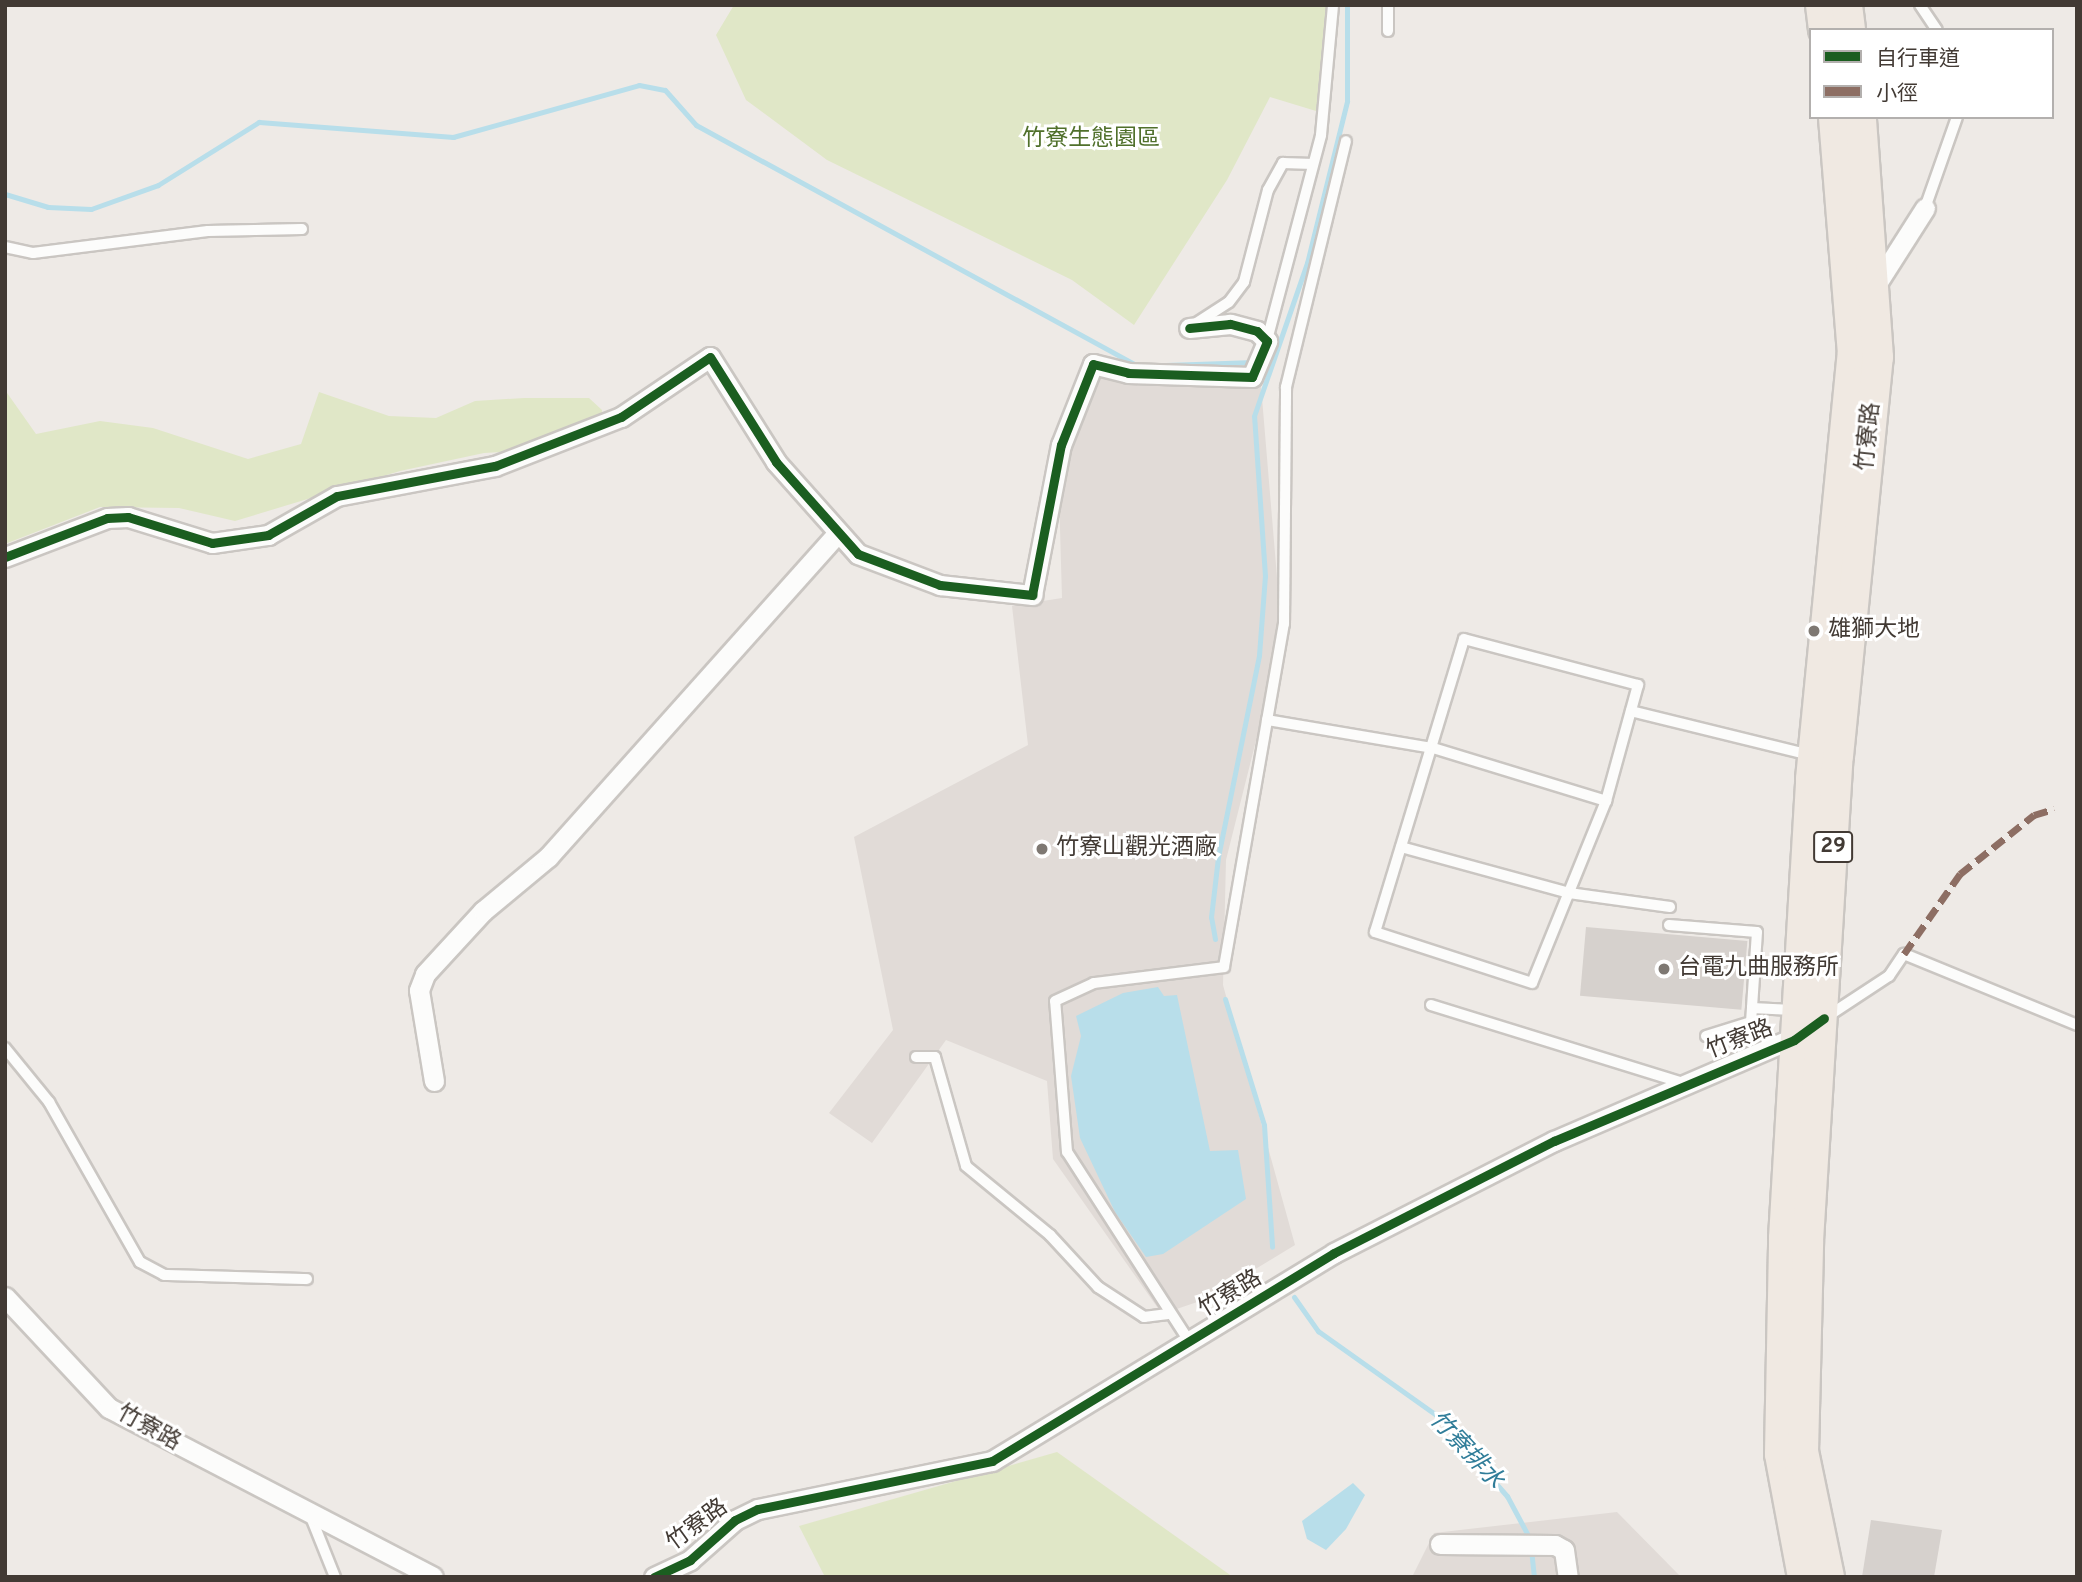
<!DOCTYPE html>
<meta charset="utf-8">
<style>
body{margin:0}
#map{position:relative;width:2082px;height:1582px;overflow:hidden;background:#eeeae6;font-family:Overpass,"Noto Sans TC",sans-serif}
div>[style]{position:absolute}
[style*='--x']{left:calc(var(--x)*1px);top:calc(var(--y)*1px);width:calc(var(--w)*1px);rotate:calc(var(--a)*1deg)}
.industrial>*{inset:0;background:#e1dbd7}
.green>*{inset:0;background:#e0e7c7}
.water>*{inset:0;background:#b8deea}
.stream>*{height:5px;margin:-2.5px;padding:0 2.5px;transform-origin:2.5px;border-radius:2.5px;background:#b8deea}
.building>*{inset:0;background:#d6d1cd;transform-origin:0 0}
.roads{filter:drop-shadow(2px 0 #cac6c2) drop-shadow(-2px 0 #cac6c2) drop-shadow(0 2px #cac6c2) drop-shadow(0 -2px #cac6c2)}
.lane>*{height:10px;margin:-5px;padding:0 5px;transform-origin:5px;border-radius:5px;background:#fcfcfb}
.street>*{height:19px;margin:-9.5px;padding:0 9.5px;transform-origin:9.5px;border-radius:9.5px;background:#fcfcfb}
.primary>*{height:30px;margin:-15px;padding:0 15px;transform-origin:15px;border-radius:15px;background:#f0e9e2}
.quiet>*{height:7px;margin-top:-3.5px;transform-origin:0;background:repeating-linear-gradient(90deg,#8d6e63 0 14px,transparent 0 21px)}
.cycleway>*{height:9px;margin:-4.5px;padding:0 4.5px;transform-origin:4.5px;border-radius:4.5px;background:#1b5e20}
.dots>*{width:19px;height:19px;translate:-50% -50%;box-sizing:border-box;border:4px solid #fff;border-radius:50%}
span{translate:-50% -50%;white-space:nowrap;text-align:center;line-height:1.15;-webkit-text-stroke:6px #fff;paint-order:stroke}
.shield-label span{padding:2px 5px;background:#fff;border:2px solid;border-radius:5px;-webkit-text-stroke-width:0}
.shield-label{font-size:21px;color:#423a34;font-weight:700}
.park-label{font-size:23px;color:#50702b}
.street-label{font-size:23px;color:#423a34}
.poi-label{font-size:23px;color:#423a34}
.left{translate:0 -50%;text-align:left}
.water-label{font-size:24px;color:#307d99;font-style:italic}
.frame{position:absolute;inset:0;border:7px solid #423a34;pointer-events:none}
.legend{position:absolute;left:1809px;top:28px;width:245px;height:91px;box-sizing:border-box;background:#fff;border:2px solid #b3b0ae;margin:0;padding:9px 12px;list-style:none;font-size:21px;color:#423a34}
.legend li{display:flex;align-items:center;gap:14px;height:35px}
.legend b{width:35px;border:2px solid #b3b0ae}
</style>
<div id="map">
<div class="industrial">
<i style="clip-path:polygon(1100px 362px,1138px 386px,1261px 386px,1282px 637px,1226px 860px,1223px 985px,1295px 1245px,1206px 1299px,1162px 1314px,1053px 1159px,1047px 1081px,946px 1040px,872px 1143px,829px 1113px,893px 1030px,854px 837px,1028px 745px,1012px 606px,1062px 598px,1058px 459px)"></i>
<i style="clip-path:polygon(1617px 1512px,1681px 1577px,1412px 1577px,1434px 1533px)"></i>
</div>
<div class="green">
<i style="clip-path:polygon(734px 5px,1333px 5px,1316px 111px,1270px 97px,1227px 180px,1134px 325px,1072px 280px,827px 160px,746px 100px,716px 35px)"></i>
<i style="clip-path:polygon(5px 390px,36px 434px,100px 421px,153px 428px,248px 459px,301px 444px,319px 392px,389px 416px,436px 418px,475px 401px,524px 398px,589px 398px,602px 410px,601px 426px,549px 449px,484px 453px,400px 471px,235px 521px,179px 508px,100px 507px,5px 544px)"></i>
<i style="clip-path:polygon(1057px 1452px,1233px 1577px,825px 1577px,799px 1526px)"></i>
</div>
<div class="water">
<i style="clip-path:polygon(1158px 987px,1164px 996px,1177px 995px,1210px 1151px,1238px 1150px,1246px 1199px,1163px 1254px,1146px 1257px,1115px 1212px,1080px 1138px,1071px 1076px,1081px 1036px,1076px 1016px,1123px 993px)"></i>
<i style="clip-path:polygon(1353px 1483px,1365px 1495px,1346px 1529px,1326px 1550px,1307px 1539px,1302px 1521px)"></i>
</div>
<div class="stream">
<i style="--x:5;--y:194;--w:45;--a:16.8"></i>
<i style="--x:48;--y:207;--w:43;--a:2.7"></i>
<i style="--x:91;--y:209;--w:71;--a:-19.7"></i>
<i style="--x:158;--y:185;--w:119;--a:-32"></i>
<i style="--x:259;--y:122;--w:195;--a:4.4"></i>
<i style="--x:453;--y:137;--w:193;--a:-15.6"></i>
<i style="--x:639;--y:85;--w:26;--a:11"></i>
<i style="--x:665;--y:90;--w:47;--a:48.5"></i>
<i style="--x:696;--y:125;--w:500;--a:28.6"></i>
<i style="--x:1166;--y:365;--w:88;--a:-2"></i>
<i style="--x:1215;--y:939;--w:22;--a:-100"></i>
<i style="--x:1211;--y:917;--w:60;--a:-83.3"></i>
<i style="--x:1218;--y:857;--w:206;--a:-78.5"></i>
<i style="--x:1259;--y:655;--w:79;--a:-85.7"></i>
<i style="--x:1265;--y:576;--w:160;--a:-93.9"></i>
<i style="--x:1254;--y:416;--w:162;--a:-70.9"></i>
<i style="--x:1307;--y:263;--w:167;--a:-76.1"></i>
<i style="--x:1347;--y:101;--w:96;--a:-90"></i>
<i style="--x:1225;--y:999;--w:132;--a:72.8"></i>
<i style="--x:1264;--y:1125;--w:122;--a:86.2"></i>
<i style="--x:1294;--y:1297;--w:42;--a:54.8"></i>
<i style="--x:1318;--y:1331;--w:145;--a:35.4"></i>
<i style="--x:1436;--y:1415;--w:108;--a:48.8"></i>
<i style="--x:1507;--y:1496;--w:49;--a:61.9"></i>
<i style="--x:1531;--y:1549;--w:28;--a:84"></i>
</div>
<div class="building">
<i style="left:1586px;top:927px;width:162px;height:69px;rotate:5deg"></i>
<i style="clip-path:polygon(1871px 1520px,1942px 1530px,1934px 1577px,1862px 1577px)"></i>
</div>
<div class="roads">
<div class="lane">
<i style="--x:1920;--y:5;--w:30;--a:56"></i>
<i style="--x:1388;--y:31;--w:26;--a:-90"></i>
<i style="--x:1925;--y:208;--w:96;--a:-70.6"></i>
<i style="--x:5;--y:247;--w:29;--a:12"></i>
<i style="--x:33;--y:253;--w:176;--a:-7.2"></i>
<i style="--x:208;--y:231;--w:94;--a:-1.2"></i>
<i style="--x:1195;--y:324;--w:40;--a:-32.9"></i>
<i style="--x:1229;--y:302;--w:25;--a:-53"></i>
<i style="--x:1244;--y:282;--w:95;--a:-75.4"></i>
<i style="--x:1268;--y:190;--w:31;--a:-61"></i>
<i style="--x:1283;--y:163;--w:30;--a:2"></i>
<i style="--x:1267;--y:340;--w:212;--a:-75.2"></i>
<i style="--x:1321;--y:135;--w:131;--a:-84.7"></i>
<i style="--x:1464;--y:639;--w:180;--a:14.8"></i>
<i style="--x:1638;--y:685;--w:120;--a:105.4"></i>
<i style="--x:1606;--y:801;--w:196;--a:112.1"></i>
<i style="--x:1532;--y:983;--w:165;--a:-162"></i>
<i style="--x:1375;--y:932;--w:306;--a:-73.1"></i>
<i style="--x:1631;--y:711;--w:184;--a:13.8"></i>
<i style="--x:1267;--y:720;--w:168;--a:9.6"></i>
<i style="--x:1433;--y:748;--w:181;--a:17"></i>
<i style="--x:1401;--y:847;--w:174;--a:15.3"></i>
<i style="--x:1569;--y:893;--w:102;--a:7.9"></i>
<i style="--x:1669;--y:925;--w:88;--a:4.5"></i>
<i style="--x:1757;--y:932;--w:76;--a:93.8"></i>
<i style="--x:1752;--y:1008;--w:41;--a:2.8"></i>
<i style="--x:1431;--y:1005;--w:264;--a:17.2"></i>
<i style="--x:1828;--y:1016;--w:73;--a:-33.3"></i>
<i style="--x:1889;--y:976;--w:27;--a:-56"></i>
<i style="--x:1904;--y:954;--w:187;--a:22.3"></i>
<i style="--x:1706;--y:1036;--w:47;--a:-17.3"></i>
<i style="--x:1751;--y:1022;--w:14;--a:-86"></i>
<i style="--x:5;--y:1048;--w:70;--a:50.8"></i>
<i style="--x:49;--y:1102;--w:184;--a:60.4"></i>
<i style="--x:140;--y:1262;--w:27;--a:28"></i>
<i style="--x:164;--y:1275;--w:143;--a:1.6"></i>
<i style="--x:916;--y:1057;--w:19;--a:0"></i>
<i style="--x:935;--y:1057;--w:113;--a:74.1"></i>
<i style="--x:966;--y:1166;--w:109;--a:39.4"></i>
<i style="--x:1050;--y:1235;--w:71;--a:47.3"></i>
<i style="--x:1098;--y:1287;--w:55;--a:33.1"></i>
<i style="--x:1144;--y:1317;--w:24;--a:-7"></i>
<i style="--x:1189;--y:1341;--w:225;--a:-122.8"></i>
<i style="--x:1067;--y:1152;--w:151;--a:-94.5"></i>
<i style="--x:1055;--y:1001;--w:43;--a:-24.8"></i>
<i style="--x:1094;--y:983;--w:131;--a:-7"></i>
<i style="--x:1224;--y:967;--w:348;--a:-80.1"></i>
<i style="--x:1284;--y:624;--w:237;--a:-89.5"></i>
<i style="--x:1286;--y:387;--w:253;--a:-76.3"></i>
<i style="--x:311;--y:1517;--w:65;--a:68.2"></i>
</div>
<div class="street">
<i style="--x:1876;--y:285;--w:91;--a:-57.5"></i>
<i style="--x:5;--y:557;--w:109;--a:-20.9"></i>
<i style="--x:107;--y:518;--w:21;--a:-3"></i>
<i style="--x:128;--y:517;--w:88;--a:17.2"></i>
<i style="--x:212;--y:543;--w:57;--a:-8.1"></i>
<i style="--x:268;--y:535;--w:79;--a:-29.5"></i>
<i style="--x:337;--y:496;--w:161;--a:-10.8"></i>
<i style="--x:495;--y:466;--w:135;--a:-21.3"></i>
<i style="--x:621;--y:417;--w:107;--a:-34"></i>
<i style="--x:710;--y:357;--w:124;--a:57.8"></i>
<i style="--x:776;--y:462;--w:123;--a:48.3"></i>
<i style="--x:858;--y:554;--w:88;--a:20.7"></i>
<i style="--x:940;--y:585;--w:93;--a:6.2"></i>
<i style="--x:1032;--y:595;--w:153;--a:-79.1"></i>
<i style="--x:1061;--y:445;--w:87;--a:-68.4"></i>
<i style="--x:1093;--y:364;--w:36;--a:14"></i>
<i style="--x:1128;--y:373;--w:124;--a:1.8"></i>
<i style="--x:1252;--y:377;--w:39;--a:-67"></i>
<i style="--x:1267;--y:341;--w:14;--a:-135"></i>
<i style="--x:1257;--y:331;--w:28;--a:-165"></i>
<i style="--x:1230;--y:324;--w:41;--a:174.4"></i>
<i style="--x:434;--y:1081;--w:92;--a:-99.4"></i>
<i style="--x:419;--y:990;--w:17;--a:-69"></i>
<i style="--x:425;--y:974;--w:86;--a:-47.4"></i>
<i style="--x:483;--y:911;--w:85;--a:-39.7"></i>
<i style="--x:548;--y:857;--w:433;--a:-48.2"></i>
<i style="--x:5;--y:1297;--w:152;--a:46.9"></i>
<i style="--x:109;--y:1408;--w:365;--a:27.5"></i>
<i style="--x:1440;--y:1544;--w:115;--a:0.5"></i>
<i style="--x:1555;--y:1545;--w:10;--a:29"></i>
<i style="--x:1564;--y:1550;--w:27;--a:82"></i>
<i style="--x:654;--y:1577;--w:40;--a:-25"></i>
<i style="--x:690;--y:1560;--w:60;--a:-41.6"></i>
<i style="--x:735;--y:1520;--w:25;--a:-26"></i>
<i style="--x:758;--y:1509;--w:239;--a:-11.6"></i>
<i style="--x:992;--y:1461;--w:400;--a:-31.3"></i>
<i style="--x:1334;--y:1253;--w:247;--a:-27"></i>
<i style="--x:1554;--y:1141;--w:270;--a:-23.3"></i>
</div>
<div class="primary">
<i style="--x:1821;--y:5;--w:25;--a:83"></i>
<i style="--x:1847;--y:5;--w:25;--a:83"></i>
<i style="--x:1803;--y:1577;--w:125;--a:-100.6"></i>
<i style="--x:1780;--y:1454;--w:216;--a:-88.9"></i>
<i style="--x:1784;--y:1238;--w:460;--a:-86.6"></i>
<i style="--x:1811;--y:779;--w:427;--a:-84.4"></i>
<i style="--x:1853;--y:354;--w:238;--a:-94.6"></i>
<i style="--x:1829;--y:1577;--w:128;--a:-101.7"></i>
<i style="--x:1803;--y:1452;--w:211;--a:-88.6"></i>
<i style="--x:1808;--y:1241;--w:486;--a:-86.5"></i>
<i style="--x:1838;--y:756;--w:401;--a:-84.3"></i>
<i style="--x:1878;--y:357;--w:241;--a:-94.1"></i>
</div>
</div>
<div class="quiet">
<i style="--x:1904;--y:954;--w:98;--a:-55"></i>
<i style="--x:1960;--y:874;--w:95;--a:-38.6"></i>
<i style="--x:2034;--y:815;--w:21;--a:-17"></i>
</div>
<div class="cycleway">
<i style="--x:5;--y:557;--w:109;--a:-20.9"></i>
<i style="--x:107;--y:518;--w:21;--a:-3"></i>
<i style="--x:128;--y:517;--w:88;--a:17.2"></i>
<i style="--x:212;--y:543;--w:57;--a:-8.1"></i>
<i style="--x:268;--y:535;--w:79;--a:-29.5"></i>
<i style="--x:337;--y:496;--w:161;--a:-10.8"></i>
<i style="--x:495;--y:466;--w:135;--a:-21.3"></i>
<i style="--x:621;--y:417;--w:107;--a:-34"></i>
<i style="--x:710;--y:357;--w:124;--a:57.8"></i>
<i style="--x:776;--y:462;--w:123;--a:48.3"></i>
<i style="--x:858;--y:554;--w:88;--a:20.7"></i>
<i style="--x:940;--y:585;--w:93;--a:6.2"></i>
<i style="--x:1032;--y:595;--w:153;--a:-79.1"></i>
<i style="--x:1061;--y:445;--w:87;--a:-68.4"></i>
<i style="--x:1093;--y:364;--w:36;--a:14"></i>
<i style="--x:1128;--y:373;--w:124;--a:1.8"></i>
<i style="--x:1252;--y:377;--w:39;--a:-67"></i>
<i style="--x:1267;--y:341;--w:14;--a:-135"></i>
<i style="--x:1257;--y:331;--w:28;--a:-165"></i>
<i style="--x:1230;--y:324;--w:41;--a:174.4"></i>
<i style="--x:654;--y:1577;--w:40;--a:-25"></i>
<i style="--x:690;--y:1560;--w:60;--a:-41.6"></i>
<i style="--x:735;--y:1520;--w:25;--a:-26"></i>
<i style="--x:758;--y:1509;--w:239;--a:-11.6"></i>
<i style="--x:992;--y:1461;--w:400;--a:-31.3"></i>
<i style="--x:1334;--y:1253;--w:247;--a:-27"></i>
<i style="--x:1554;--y:1141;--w:260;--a:-22.8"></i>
<i style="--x:1794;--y:1040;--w:37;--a:-36"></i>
</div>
<div class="dots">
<i style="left:1814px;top:631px;background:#7e7872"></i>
<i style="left:1042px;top:849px;background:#7e7872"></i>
<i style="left:1664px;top:969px;background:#7e7872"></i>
</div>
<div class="shield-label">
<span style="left:1833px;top:847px">29</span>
</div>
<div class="park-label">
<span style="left:1091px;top:140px">竹寮生態園區</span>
</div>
<div class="street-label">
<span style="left:1870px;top:437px;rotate:-84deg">竹寮路</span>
<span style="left:1740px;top:1041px;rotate:-21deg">竹寮路</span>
<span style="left:1231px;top:1295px;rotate:-31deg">竹寮路</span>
<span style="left:148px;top:1429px;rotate:29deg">竹寮路</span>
<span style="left:698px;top:1526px;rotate:-36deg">竹寮路</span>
</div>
<div class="poi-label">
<span class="left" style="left:1828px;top:631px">雄獅大地</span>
<span class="left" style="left:1056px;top:849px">竹寮山觀光酒廠</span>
<span class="left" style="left:1678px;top:969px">台電九曲服務所</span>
</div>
<div class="water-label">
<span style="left:1465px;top:1451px;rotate:47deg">竹寮排水</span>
</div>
<div class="frame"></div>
<ul class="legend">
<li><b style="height:9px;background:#1b5e20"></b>自行車道</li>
<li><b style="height:9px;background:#8d6e63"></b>小徑</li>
</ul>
</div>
